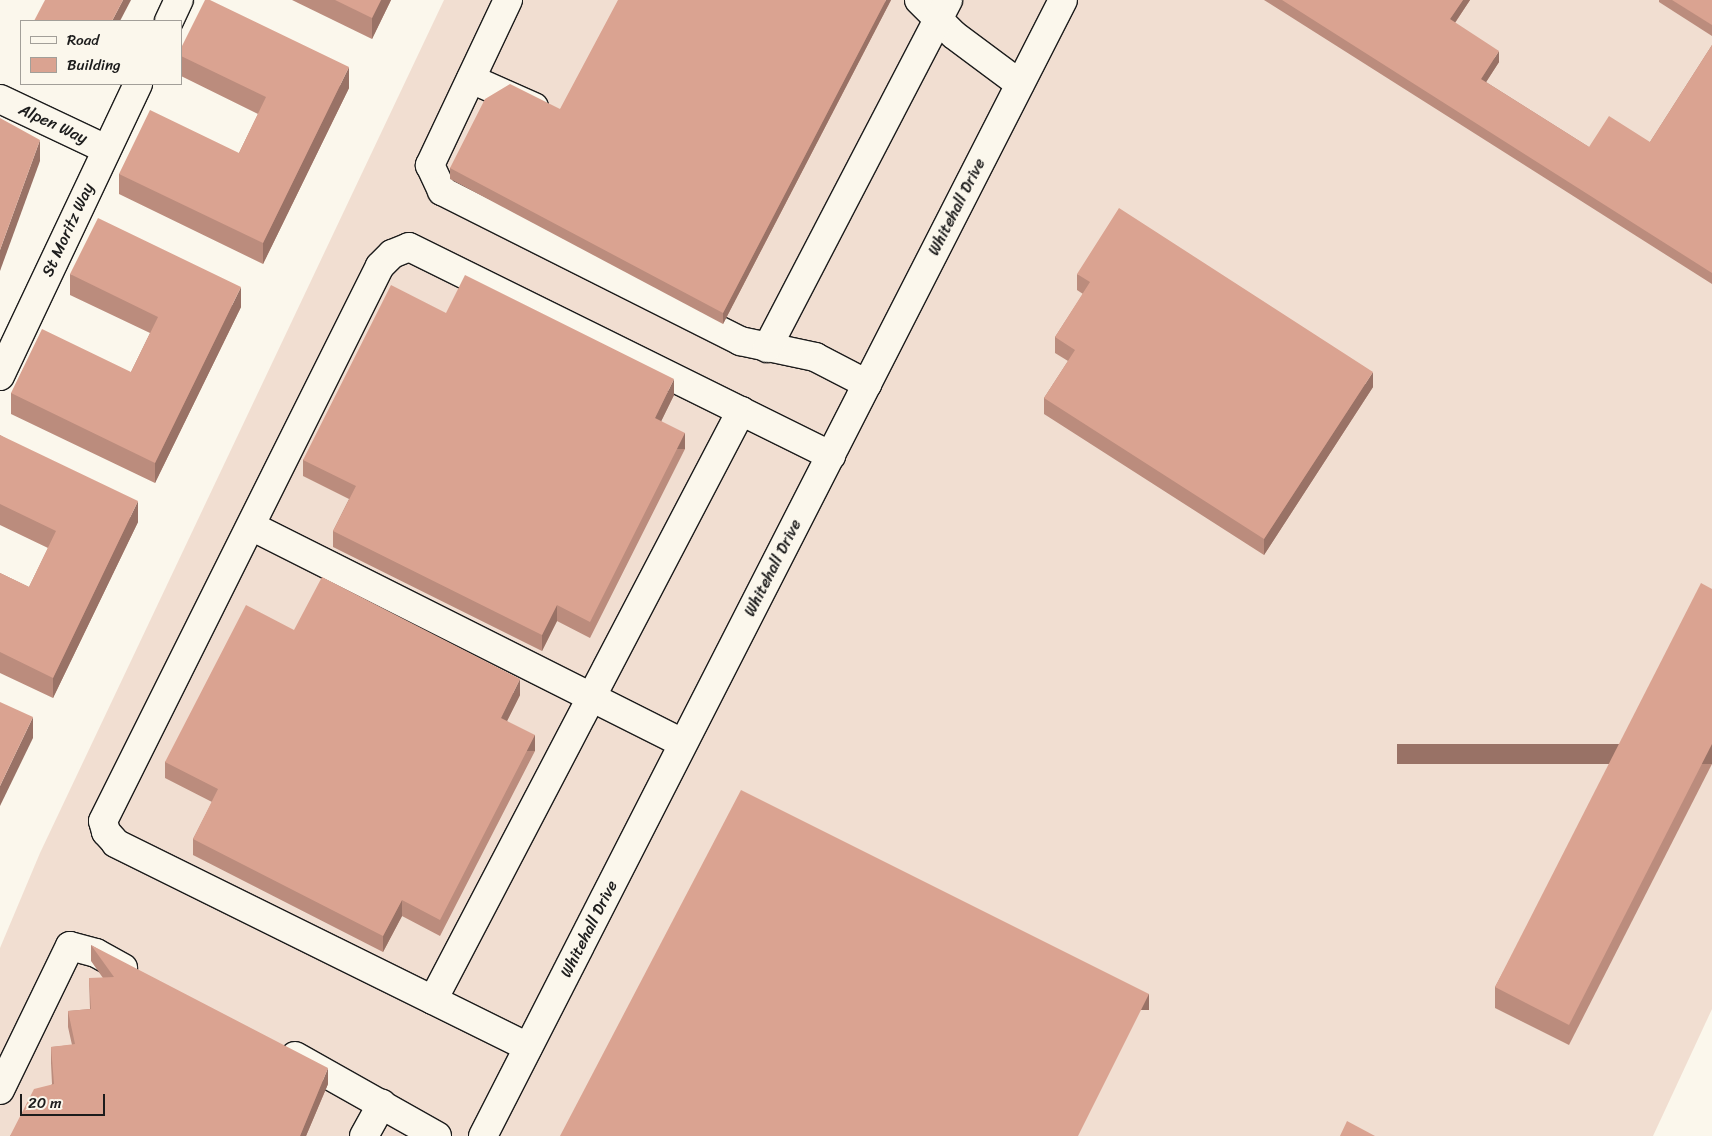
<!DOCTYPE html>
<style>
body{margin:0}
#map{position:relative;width:1712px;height:1136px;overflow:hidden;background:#fbf7ec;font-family:Sriracha,sans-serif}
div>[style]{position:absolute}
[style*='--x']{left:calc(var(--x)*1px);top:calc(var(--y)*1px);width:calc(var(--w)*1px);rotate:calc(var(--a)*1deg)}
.built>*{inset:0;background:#f1ded1}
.roads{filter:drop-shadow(1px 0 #1c1c1c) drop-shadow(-1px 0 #1c1c1c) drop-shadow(0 1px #1c1c1c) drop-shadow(0 -1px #1c1c1c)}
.minor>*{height:28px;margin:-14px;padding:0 14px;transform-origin:14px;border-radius:14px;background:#fbf7ec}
.wall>*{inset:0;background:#bb8c7d}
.shaded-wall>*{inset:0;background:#997266;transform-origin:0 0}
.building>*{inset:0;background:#daa391}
span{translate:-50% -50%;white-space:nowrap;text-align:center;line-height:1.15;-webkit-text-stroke:4px #fbf7ec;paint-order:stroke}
.street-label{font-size:16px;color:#1c1c1c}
.legend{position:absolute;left:20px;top:20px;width:162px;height:65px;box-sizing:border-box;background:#fbf7ec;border:1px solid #a29f99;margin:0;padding:6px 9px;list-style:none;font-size:15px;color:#1c1c1c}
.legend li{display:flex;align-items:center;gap:10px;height:25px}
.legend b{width:25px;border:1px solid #a29f99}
.scale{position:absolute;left:20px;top:1094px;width:85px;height:22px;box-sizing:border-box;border:2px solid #1c1c1c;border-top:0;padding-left:6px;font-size:15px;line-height:18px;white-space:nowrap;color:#1c1c1c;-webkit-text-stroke:4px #fbf7ec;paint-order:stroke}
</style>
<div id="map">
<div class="built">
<i style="clip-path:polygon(444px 0,1712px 0,1712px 1009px,1653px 1136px,0 1136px,0 948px,40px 853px)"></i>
</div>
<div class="roads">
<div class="minor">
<i style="--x:508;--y:0;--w:183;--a:115.3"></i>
<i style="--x:430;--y:165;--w:29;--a:65"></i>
<i style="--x:442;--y:191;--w:334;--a:26.7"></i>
<i style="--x:740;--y:341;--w:77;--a:12"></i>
<i style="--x:815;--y:357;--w:59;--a:27.4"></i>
<i style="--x:919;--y:0;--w:49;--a:45"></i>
<i style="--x:954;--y:35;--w:82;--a:36.6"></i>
<i style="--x:169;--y:21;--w:23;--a:-65"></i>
<i style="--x:471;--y:79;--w:69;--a:24"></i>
<i style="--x:0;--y:99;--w:117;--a:25.3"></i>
<i style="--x:767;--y:348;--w:392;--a:-62.5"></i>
<i style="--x:0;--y:376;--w:323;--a:-64.7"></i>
<i style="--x:251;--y:526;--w:483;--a:26.7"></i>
<i style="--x:433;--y:1000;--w:665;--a:-62.39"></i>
<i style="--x:528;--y:1047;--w:460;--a:-153.7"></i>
<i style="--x:116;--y:843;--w:15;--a:-132"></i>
<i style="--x:106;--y:832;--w:11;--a:-105"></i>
<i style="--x:103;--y:821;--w:620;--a:-63.48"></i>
<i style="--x:380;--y:266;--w:17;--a:-45"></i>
<i style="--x:392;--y:254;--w:18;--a:-22"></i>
<i style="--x:409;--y:247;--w:471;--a:26.3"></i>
<i style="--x:295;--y:1056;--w:163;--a:29.4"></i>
<i style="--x:0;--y:1090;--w:160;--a:-64.1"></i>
<i style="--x:70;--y:946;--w:27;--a:15"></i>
<i style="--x:96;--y:953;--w:31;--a:29"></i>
<i style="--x:364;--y:1136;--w:37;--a:-61"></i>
<i style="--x:483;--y:1136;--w:1275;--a:-62.95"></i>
</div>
</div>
<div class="wall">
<i style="clip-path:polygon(292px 0,391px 0,372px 39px)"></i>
<i style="clip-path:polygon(891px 0,723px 324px,450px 179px,450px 168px,560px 109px)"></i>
<i style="clip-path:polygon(1264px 0,1470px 0,1455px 23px,1499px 62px,1486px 82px,1589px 147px,1650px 142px,1712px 45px,1712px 284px)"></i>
<i style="clip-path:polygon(1659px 0,1712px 0,1712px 36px,1659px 2px)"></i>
<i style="clip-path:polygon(181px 48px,349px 88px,263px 264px,119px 194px,119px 174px,239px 153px,258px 114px,181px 76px)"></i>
<i style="clip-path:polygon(70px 274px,241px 307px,155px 483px,11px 414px,11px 393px,131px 372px,150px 333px,70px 295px)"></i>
<i style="clip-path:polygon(1077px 274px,1373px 387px,1264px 555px,1044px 414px,1044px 398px,1068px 361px,1055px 353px,1055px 337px,1083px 294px,1077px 290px)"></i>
<i style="clip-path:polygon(446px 313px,674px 395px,661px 421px,685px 449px,590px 638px,557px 621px,542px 651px,333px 547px,333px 531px,349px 499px,303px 476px,303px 460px)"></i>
<i style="clip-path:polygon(0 435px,138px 522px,53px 698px,0 673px,0 573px,29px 587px,48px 548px,0 525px)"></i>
<i style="clip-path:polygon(1712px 589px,1712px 764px,1569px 1045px,1495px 1008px,1495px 987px)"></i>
<i style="clip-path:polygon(294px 630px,520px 695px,507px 721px,535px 751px,440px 936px,402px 916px,383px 952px,193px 855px,193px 839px,212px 802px,165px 778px,165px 762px)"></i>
<i style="clip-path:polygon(91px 945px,328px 1084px,306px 1136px,10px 1136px,52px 1084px,51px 1063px,51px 1047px,72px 1045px,68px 1027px,68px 1011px,90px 1009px,89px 978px,103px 978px,91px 961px)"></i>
</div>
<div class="shaded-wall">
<i style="clip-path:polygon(123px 0,131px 0,120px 21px,112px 21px)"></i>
<i style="clip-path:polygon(381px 0,391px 0,372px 39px,372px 18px)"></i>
<i style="clip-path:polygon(886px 0,891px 0,723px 324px,723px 313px)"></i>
<i style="clip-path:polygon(1463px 0,1470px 0,1450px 30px,1450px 19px)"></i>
<i style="clip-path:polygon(1499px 51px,1499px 62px,1481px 90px,1481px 79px)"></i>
<i style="clip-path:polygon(349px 67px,349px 88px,263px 264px,263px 243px)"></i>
<i style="clip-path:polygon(40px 140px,40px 161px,0 271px,0 250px)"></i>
<i style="clip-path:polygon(241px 287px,241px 307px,155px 483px,155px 463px)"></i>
<i style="clip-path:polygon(1373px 372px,1373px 387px,1264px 555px,1264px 539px)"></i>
<i style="clip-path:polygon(674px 379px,674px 395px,655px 434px,655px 418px)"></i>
<i style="left:685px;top:433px;width:16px;height:212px;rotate:90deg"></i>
<i style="clip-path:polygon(138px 501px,138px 522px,53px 698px,53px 678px)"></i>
<i style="clip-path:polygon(557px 605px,557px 621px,542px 651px,542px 635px)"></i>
<i style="clip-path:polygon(520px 679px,520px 695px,501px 733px,501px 718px)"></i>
<i style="clip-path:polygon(33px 717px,33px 738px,0 806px,0 786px)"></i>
<i style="left:535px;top:735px;width:16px;height:208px;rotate:90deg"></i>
<i style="left:1712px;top:744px;width:20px;height:315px;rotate:90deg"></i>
<i style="clip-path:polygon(402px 900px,402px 916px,383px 952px,383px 936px)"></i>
<i style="left:1149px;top:994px;width:16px;height:159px;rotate:90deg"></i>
<i style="clip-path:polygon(328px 1068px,328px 1084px,306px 1136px,300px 1136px)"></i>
</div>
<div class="building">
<i style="clip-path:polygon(45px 0,123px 0,112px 21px,34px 21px)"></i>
<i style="clip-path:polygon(205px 0,210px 0,349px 67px,263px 243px,119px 174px,150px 110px,239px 153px,266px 97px,181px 56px,181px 48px)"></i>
<i style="clip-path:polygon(335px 0,381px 0,372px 18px)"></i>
<i style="clip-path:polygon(618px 0,886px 0,723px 313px,450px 168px,485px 99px,510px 84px,560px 109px)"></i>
<i style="clip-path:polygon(1282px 0,1463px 0,1450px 19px,1499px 51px,1481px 79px,1589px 147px,1609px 116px,1650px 142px,1712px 45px,1712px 273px)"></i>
<i style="clip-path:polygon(1672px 0,1712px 0,1712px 25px)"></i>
<i style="clip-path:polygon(0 118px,40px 140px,0 250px)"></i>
<i style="clip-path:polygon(1119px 208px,1373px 372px,1264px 539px,1044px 398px,1075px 350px,1055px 337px,1090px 282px,1077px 274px)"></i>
<i style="clip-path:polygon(98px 218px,241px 287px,155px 463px,11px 393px,42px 329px,131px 372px,158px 317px,70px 274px)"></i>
<i style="clip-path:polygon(465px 275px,674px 379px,655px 418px,685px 433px,590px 622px,557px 605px,542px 635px,333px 531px,356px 486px,303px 460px,391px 285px,446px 313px)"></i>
<i style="clip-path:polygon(0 435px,138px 501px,53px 678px,0 652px,0 573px,29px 587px,56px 531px,0 504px)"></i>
<i style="clip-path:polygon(322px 577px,520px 679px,501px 718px,535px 735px,440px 920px,402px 900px,383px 936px,193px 839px,218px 789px,165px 762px,246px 605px,294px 630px)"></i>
<i style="clip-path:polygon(1701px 583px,1712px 589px,1712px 744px,1569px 1025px,1495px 987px)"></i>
<i style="clip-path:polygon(0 702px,33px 717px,0 786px)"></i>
<i style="clip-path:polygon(741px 790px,1149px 994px,1078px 1136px,560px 1136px)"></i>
<i style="clip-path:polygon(91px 945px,328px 1068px,300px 1136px,10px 1136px,34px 1089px,54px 1084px,51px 1047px,75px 1044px,68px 1011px,91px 1009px,89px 978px,114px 977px)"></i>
<i style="clip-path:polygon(1347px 1121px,1375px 1136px,1340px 1136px)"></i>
</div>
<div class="street-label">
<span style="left:53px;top:124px;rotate:25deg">Alpen Way</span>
<span style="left:957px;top:207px;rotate:-63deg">Whitehall Drive</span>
<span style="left:68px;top:230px;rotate:-65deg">St Moritz Way</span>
<span style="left:773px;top:568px;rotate:-63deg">Whitehall Drive</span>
<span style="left:589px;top:929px;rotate:-63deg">Whitehall Drive</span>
</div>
<ul class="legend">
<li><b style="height:6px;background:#fbf7ec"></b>Road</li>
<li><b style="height:14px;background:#daa391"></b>Building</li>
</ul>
<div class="scale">20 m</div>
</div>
